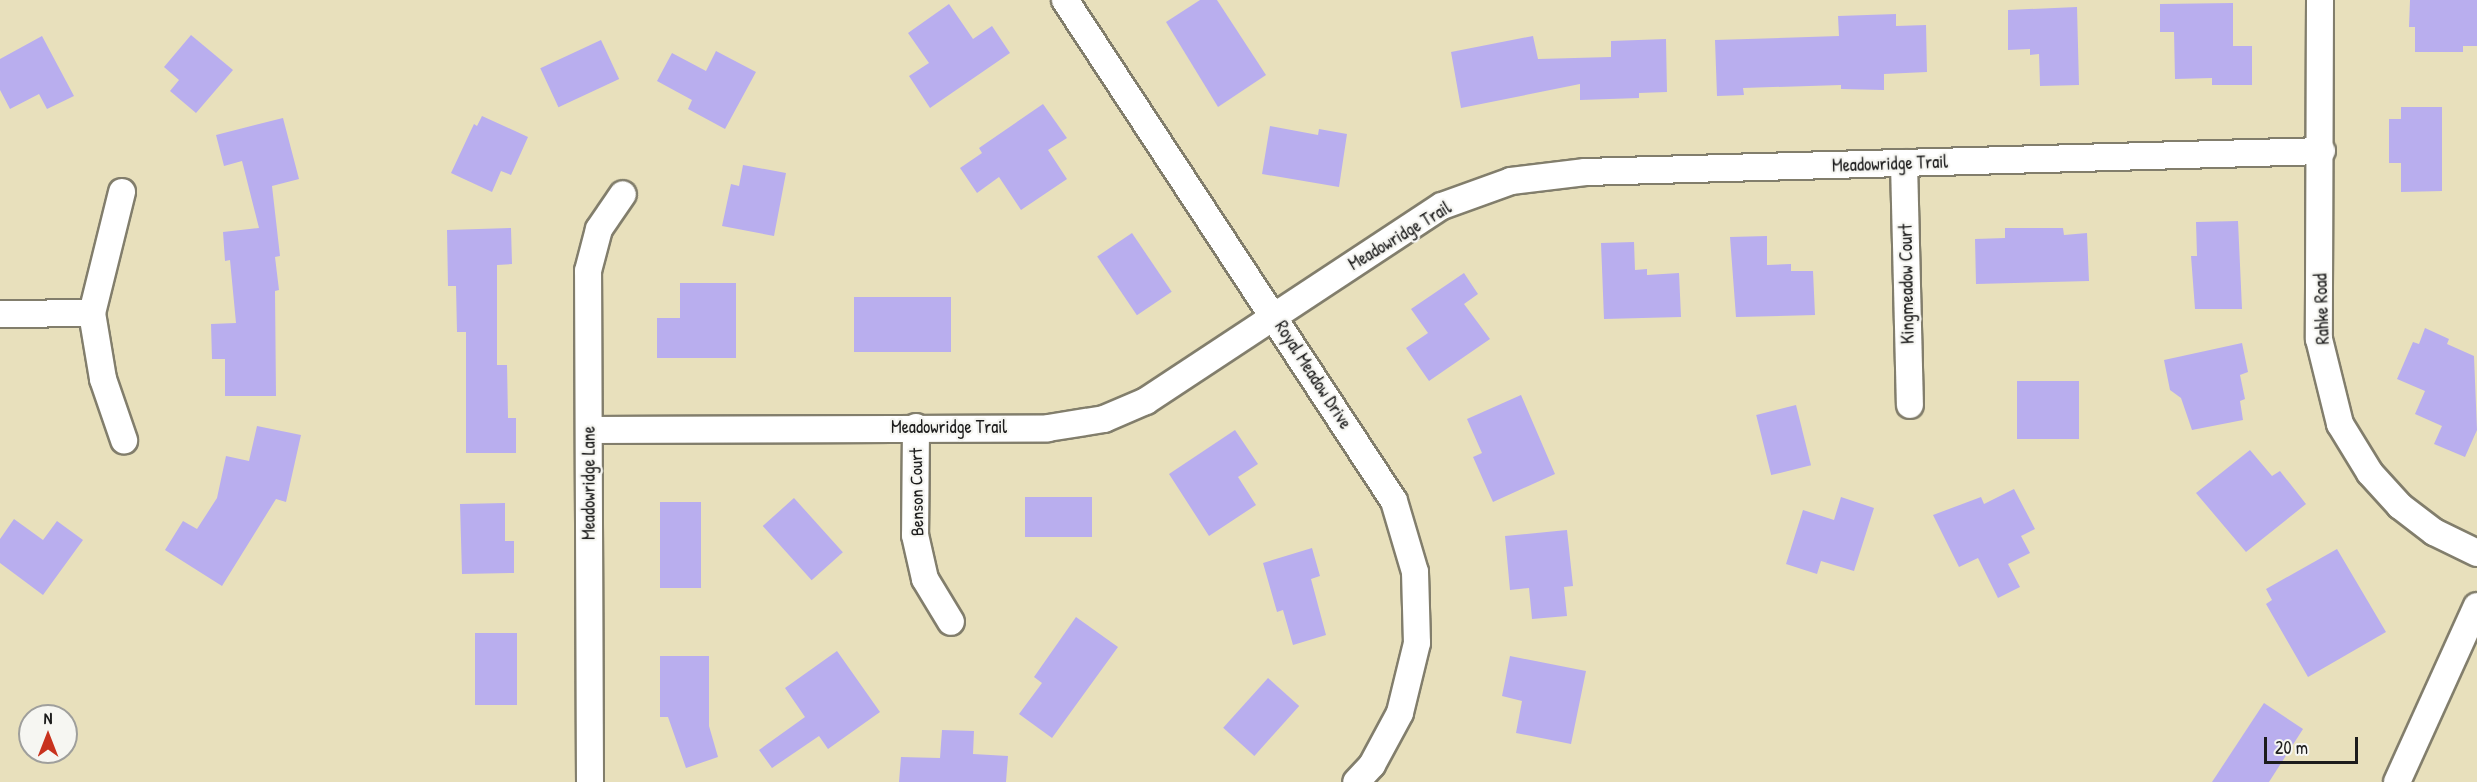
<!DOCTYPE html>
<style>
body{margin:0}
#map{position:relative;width:2477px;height:782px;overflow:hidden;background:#e8e0bc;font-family:"Patrick Hand",sans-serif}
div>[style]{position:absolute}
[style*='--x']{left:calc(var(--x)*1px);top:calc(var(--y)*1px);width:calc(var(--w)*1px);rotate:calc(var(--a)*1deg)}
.building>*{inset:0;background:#b9aeee;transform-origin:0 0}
.roads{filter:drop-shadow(2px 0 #827e6c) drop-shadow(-2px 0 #827e6c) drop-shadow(0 2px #827e6c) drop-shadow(0 -2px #827e6c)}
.street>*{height:26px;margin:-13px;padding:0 13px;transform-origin:13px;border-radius:13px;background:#fff}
span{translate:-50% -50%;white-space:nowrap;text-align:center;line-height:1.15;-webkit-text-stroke:4.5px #f6f6f2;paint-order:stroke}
.street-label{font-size:18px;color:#1c1c1c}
.north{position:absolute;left:18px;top:704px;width:60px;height:60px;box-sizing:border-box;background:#f6f6f2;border:2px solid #9f9f9c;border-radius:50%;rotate:0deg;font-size:16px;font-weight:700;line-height:24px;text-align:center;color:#1c1c1c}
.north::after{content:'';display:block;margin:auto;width:21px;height:27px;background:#c8321e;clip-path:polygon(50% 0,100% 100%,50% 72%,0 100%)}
.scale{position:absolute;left:2264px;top:737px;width:94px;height:27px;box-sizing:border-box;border:3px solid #1c1c1c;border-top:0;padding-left:8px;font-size:18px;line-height:21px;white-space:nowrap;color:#1c1c1c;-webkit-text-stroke:4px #f6f6f2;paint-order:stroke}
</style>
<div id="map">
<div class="building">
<i style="clip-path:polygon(1200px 0,1217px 0,1266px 75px,1218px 107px,1166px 22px)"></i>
<i style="clip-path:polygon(2410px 0,2477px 0,2477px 46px,2463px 46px,2463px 52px,2415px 52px,2415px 27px,2409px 27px)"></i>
<i style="clip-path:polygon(2233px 3px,2233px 46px,2252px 46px,2252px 85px,2212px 85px,2212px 78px,2175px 79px,2174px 32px,2160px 32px,2160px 4px)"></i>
<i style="clip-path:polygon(949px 4px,973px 39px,992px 26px,1010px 53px,930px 108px,909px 76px,929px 63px,908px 33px)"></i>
<i style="clip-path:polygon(2077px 7px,2079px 85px,2040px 86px,2039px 54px,2030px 55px,2030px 49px,2008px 50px,2008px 10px)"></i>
<i style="clip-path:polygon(1896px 14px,1896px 26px,1926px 25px,1927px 72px,1884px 74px,1884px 90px,1841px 89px,1841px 85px,1743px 88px,1744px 95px,1717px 96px,1715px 40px,1839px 36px,1838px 16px)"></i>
<i style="clip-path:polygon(191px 35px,233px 70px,196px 113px,170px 91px,179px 80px,164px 67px)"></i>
<i style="clip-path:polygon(42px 36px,74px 96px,47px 109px,39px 94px,10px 109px,0 90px,0 59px)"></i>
<i style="clip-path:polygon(1533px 36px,1538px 59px,1611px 57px,1611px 41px,1666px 39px,1667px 92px,1639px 93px,1639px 98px,1580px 100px,1580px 84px,1461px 108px,1451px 52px)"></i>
<i style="left:601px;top:40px;width:43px;height:67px;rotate:65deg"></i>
<i style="clip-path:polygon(716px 51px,756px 72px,725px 129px,688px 109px,692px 100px,657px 81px,672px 53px,706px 71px)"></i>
<i style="clip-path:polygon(1043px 104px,1067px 138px,1048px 150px,1067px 179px,1021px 210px,999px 177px,977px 193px,960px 168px,982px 153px,979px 148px)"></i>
<i style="clip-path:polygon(2401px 107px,2442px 107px,2442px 191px,2401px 192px,2401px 163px,2389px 163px,2389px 119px,2401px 119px)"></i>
<i style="clip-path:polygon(482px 116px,528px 137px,511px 175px,501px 171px,492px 192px,451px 173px,474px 124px,477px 126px)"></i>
<i style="clip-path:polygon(283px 118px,299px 179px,272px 186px,280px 256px,275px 257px,279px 290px,275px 291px,276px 396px,225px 396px,225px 359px,212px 359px,211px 324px,236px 323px,230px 260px,225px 261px,223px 232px,259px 228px,242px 161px,224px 166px,216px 135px)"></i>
<i style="clip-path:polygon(1270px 126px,1318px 135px,1319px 129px,1347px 134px,1339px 187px,1262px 174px)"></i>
<i style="clip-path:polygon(743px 165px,786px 173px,774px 236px,722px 226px,731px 184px,739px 186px)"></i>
<i style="clip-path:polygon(2238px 221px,2242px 309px,2195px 309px,2191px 256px,2197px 256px,2196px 222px)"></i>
<i style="clip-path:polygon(511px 228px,512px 264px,497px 265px,497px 365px,507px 365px,508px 418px,516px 418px,516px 453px,466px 453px,466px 332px,457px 332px,456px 286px,448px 286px,447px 230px)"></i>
<i style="clip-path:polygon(2005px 228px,2063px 228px,2064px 235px,2087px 233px,2089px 281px,1976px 284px,1975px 239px,2005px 238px)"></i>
<i style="left:1132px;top:233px;width:71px;height:42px;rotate:56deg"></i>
<i style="clip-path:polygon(1767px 236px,1767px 265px,1791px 264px,1791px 271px,1813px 271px,1815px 315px,1736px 317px,1730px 237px)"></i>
<i style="clip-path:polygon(1634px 242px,1635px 270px,1647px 269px,1647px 275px,1679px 273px,1681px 317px,1604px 319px,1601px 243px)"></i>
<i style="clip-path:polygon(1464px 273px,1478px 294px,1464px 304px,1490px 339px,1429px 381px,1406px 348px,1428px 333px,1411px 309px)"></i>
<i style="clip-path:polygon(680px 283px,736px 283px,736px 358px,657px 358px,657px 318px,680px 318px)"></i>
<i style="left:854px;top:297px;width:97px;height:55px"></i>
<i style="clip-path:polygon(2425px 328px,2449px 339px,2447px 344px,2474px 356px,2477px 430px,2465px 457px,2434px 444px,2442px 426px,2415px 414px,2425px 391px,2397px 379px,2413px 342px,2419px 344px)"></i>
<i style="clip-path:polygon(2242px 343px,2248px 372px,2240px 375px,2245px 399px,2240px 401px,2243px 420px,2192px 430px,2181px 398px,2170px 390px,2164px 360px)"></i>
<i style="left:2017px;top:381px;width:62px;height:58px"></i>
<i style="clip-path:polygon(1521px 395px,1555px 474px,1493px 502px,1473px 457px,1482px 453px,1467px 419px)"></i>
<i style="left:1796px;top:405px;width:62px;height:41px;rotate:76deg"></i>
<i style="clip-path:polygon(257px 426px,301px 435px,286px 502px,276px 499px,222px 586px,165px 550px,183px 521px,197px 529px,217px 498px,226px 456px,249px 461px)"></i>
<i style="clip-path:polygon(1235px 430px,1258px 464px,1238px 477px,1256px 505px,1209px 536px,1169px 474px)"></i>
<i style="clip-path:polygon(2250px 450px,2272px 476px,2280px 471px,2306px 504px,2246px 552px,2196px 493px)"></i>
<i style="clip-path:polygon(2014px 489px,2035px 529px,2021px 536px,2030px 553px,2008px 564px,2020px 587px,1998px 598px,1978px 558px,1959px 567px,1933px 515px,1981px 497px,1984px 504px)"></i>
<i style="left:1025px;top:497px;width:67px;height:40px"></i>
<i style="clip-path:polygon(1841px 497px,1874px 508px,1854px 571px,1821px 561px,1817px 574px,1786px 564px,1803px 510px,1834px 520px)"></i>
<i style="left:794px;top:498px;width:73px;height:42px;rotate:48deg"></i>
<i style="left:701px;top:502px;width:86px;height:41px;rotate:90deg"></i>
<i style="clip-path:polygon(505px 503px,505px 541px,514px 541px,514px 573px,462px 574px,460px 504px)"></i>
<i style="clip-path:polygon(14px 519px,43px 540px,57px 521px,83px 540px,43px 595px,0 563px,0 539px)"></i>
<i style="clip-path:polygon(1567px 530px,1573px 586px,1564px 587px,1567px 616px,1532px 619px,1529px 588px,1510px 590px,1505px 536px)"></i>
<i style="clip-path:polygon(1312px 548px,1320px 576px,1311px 579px,1326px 635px,1293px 645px,1283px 610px,1277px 612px,1263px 563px)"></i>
<i style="clip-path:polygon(2337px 549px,2386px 632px,2308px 677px,2266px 604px,2272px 600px,2266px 589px)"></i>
<i style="clip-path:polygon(1076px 617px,1118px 647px,1052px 738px,1019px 714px,1042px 683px,1034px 677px)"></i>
<i style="left:475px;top:633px;width:42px;height:72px"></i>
<i style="clip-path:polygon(837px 651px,880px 712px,828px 749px,819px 736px,772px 768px,759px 750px,805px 717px,785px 688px)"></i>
<i style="clip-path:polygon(660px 656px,709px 656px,709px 726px,718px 757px,686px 768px,668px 717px,660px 717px)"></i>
<i style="clip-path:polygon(1510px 656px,1586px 671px,1571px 744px,1516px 733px,1522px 701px,1502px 696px)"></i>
<i style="left:1268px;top:678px;width:42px;height:67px;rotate:42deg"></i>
<i style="clip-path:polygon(2264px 703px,2303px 729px,2269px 782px,2212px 782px)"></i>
<i style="clip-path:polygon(942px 730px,974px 731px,973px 754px,1008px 756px,1006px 782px,899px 782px,901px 757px,940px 758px)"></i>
</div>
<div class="roads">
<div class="street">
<i style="--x:1065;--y:0;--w:599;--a:56.71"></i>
<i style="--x:1394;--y:501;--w:74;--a:73.5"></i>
<i style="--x:1415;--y:572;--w:71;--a:88.4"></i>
<i style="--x:1417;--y:643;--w:72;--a:103.7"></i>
<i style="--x:1400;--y:713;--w:59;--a:118.3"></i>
<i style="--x:1372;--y:765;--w:23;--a:133"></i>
<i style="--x:2320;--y:0;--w:339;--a:90.2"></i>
<i style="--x:2319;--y:339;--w:88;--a:76.1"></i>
<i style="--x:2340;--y:424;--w:57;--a:58.5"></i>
<i style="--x:2370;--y:473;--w:45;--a:47.7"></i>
<i style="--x:2400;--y:506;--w:43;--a:37.4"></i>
<i style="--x:2434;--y:532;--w:48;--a:26"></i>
<i style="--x:1904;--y:163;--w:242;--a:88.6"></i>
<i style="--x:122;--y:192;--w:125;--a:103.9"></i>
<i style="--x:92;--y:313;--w:67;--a:80.5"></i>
<i style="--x:103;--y:379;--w:65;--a:71"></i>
<i style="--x:0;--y:314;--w:92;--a:-0.6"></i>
<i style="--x:916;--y:427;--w:108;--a:90.5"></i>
<i style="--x:915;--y:535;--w:45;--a:77.2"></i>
<i style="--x:925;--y:579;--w:50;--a:58.8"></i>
<i style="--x:589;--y:430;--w:459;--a:-0.2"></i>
<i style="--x:1048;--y:428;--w:57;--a:-9.1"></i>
<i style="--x:1104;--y:419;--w:46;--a:-23.2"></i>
<i style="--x:1146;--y:401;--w:354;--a:-33.4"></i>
<i style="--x:1442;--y:206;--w:73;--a:-19.9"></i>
<i style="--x:1511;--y:181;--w:75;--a:-6.9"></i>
<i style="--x:1585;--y:172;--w:737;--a:-1.63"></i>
<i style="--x:590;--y:782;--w:511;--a:-90.22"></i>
<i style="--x:588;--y:271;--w:43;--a:-75.3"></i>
<i style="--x:599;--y:229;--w:42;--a:-55.6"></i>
<i style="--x:2397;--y:782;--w:193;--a:-65.6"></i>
</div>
</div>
<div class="street-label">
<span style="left:1890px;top:164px;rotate:-2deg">Meadowridge Trail</span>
<span style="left:1400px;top:236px;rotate:-31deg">Meadowridge Trail</span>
<span style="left:1907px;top:284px;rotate:-91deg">Kingmeadow Court</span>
<span style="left:2322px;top:309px;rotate:-92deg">Rahke Road</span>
<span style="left:1313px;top:375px;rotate:57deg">Royal Meadow Drive</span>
<span style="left:949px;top:427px">Meadowridge Trail</span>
<span style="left:589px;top:483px;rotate:-90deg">Meadowridge Lane</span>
<span style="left:917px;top:492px;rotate:-91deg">Benson Court</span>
</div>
<div class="north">N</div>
<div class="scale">20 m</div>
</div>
